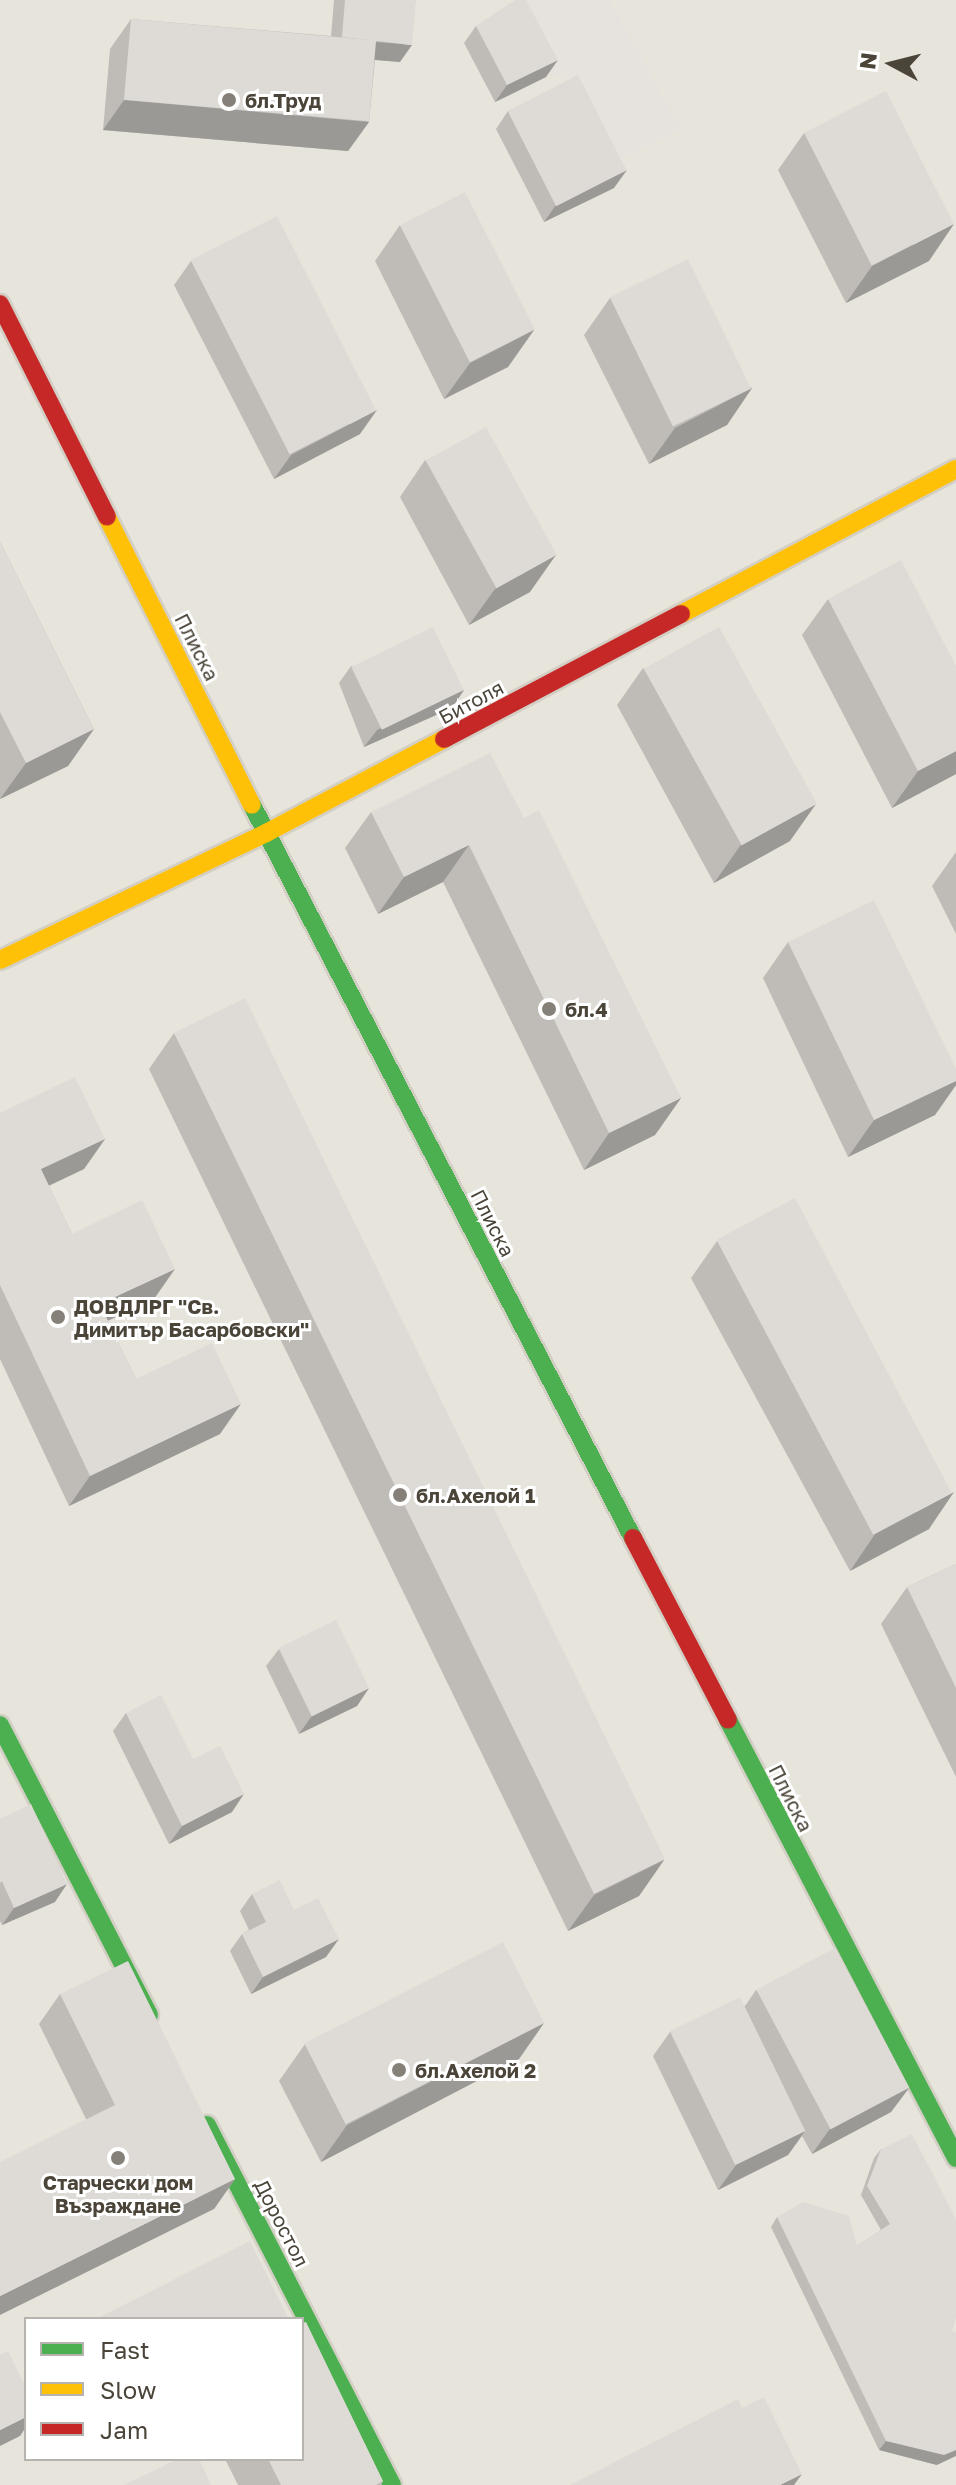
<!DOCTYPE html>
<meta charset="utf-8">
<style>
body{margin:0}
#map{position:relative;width:956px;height:2485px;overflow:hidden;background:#f4f2ee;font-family:"Golos Text",sans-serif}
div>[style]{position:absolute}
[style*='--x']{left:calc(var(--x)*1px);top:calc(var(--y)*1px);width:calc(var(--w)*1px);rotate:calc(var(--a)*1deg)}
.residential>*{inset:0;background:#e7e4dc}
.parking>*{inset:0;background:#e6e3df}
.roads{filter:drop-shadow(2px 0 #d3cfc5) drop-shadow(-2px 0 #d3cfc5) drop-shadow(0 2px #d3cfc5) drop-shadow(0 -2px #d3cfc5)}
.fast>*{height:18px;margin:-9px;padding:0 9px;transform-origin:9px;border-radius:9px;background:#4caf50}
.slow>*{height:18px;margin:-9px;padding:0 9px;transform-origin:9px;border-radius:9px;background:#ffc107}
.jam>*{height:18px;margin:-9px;padding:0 9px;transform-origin:9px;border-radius:9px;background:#c62828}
.wall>*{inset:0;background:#bfbcb8}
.shaded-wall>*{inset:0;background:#9b9996}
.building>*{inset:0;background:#dedbd6;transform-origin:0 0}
.dots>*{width:22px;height:22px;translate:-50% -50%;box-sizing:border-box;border:4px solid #fff;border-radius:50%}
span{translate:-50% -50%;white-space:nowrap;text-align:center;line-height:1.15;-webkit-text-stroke:6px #fff;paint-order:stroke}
.poi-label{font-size:20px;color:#4b4439;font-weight:700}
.left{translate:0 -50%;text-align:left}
.street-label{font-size:20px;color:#4b4439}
.legend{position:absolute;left:24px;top:2317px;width:280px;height:144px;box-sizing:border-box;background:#fff;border:2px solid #b7b4b0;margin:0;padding:10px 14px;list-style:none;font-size:24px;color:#4b4439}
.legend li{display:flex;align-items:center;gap:16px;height:40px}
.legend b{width:40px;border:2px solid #b7b4b0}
.north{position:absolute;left:852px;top:24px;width:80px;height:80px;-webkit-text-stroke:6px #fff;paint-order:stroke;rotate:277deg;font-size:22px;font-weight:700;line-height:32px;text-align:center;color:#4b4439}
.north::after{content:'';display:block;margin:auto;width:28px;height:36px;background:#4b4439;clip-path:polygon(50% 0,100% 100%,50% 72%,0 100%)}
</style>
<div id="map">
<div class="residential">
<i style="clip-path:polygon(evenodd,0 0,956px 0,956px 2485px,0 2485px,0 0,26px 2319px,302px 2319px,302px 2459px,26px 2459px,26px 2319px)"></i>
</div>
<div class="parking">
<i style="clip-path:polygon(512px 0,609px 0,680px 128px,616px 160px,566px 72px,553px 77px)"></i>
</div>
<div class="roads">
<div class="fast">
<i style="--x:252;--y:805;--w:826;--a:62.54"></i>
<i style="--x:728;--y:1720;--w:494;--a:62.5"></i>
<i style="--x:0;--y:1725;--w:326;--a:62.8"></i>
<i style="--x:207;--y:2125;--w:405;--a:62.8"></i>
</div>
<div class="slow">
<i style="--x:107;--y:517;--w:322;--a:63.3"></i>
<i style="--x:681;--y:614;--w:311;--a:-27.8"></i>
<i style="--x:0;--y:960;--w:295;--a:-25.5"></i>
<i style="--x:266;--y:833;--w:201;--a:-27.8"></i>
</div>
<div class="jam">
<i style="--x:0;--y:304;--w:238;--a:63.3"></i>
<i style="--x:444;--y:739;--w:268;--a:-27.8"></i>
<i style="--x:633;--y:1538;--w:205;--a:62.4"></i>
</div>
</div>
<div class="wall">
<i style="clip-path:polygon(334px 0,416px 0,400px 62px,375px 60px,369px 122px,348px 151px,103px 130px,110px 49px,131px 19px,331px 36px)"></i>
<i style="clip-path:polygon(476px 26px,546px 77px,495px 102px,464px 43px)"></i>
<i style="clip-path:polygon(508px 111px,614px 188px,544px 222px,496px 129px)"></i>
<i style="clip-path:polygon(804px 133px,929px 261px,846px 303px,778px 170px)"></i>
<i style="clip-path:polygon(400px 225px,534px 330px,508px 367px,444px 399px,375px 261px)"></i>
<i style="clip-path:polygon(191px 261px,360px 434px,274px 479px,174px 285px)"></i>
<i style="clip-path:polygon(610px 298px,752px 388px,727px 425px,649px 464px,584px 335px)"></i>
<i style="clip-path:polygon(425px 460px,530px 592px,469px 625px,400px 497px)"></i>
<i style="clip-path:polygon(0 542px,94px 729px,68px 766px,0 799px)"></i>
<i style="clip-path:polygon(828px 599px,956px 774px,892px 808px,802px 635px)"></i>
<i style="clip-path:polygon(351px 666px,464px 690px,452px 708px,364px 747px,339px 683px)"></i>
<i style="clip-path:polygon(643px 668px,790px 841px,714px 883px,617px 705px)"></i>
<i style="clip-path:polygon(371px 812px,524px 818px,681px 1098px,655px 1135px,584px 1170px,443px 882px,378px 914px,345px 848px)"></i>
<i style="clip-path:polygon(956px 852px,956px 934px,932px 886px)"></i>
<i style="clip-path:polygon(788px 942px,956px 1069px,956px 1085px,935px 1115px,848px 1157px,763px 978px)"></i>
<i style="clip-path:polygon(174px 1033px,664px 1860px,639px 1896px,568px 1931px,149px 1069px)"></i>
<i style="clip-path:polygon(0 1113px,105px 1139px,84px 1169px,49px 1186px,72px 1234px,154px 1299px,108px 1321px,136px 1379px,220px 1434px,69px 1506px,0 1359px)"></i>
<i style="clip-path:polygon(717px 1241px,929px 1529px,850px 1571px,691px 1278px)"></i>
<i style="clip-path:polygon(956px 1564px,956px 1777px,881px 1624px,907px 1587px)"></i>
<i style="clip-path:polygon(279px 1649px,369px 1688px,357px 1706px,299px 1734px,266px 1666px)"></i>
<i style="clip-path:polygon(126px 1713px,193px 1759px,232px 1812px,169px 1844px,113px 1731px)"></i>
<i style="clip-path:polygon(0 1819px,55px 1902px,2px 1925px,0 1921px)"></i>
<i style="clip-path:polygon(252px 1894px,294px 1910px,326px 1957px,251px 1994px,230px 1951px,242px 1934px,249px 1930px,240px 1911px)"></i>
<i style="clip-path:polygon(756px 1990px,909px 2088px,891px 2112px,812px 2154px,802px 2136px,788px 2155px,718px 2190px,653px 2056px,670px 2032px,745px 2006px)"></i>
<i style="clip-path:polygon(60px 1994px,235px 2179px,214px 2209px,86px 2119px,39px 2024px)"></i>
<i style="clip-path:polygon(544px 2023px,519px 2059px,321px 2162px,279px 2081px,305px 2044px)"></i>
<i style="clip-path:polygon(881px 2149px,952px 2331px,937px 2465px,879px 2450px,771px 2227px,777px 2217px,857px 2246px,881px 2230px,861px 2195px,874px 2158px)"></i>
<i style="clip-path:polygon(225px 2459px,302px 2459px,383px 2481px,381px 2485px,238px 2485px)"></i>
</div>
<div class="shaded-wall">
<i style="clip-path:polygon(341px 39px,412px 45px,400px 62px,329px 56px)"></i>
<i style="clip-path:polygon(558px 60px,546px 77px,495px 102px,507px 85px)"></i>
<i style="clip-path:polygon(124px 100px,369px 122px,348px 151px,103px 130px)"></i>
<i style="clip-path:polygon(627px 170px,614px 188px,544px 222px,556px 205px)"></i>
<i style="clip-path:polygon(954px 224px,929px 261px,846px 303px,872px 266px)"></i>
<i style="clip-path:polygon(534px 330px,508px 367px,444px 399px,470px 363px)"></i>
<i style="clip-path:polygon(752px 388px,727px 425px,649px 464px,675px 428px)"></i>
<i style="clip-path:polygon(377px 410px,360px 434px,274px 479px,291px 455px)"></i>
<i style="clip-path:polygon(556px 555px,530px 592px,469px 625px,495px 589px)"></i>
<i style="clip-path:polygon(464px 690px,452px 708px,364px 747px,377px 730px)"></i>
<i style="clip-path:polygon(94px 729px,68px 766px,0 799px,26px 763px)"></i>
<i style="clip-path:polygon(956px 751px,956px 774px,892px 808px,918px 771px)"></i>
<i style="clip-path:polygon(816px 804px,790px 841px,714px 883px,740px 846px)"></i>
<i style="clip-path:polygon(469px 845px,443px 882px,378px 914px,404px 877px)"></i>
<i style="clip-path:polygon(956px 1081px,956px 1085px,935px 1115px,848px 1157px,874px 1120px)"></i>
<i style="clip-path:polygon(681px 1098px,655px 1135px,584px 1170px,609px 1133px)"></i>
<i style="clip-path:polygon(105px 1139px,84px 1169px,20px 1199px,41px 1169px)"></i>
<i style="clip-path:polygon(175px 1269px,154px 1299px,79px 1334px,100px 1304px)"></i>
<i style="clip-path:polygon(241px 1404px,220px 1434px,69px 1506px,90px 1476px)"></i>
<i style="clip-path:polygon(954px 1492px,929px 1529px,850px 1571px,875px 1534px)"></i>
<i style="clip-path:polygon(369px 1688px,357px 1706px,299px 1734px,311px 1717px)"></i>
<i style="clip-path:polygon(244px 1794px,232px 1812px,169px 1844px,182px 1826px)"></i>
<i style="clip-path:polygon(664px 1860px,639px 1896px,568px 1931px,594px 1895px)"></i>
<i style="clip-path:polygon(67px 1884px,55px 1902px,2px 1925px,14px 1908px)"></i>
<i style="clip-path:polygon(339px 1939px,326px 1957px,251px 1994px,263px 1977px)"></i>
<i style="clip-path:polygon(544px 2023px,519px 2059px,321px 2162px,347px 2125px)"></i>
<i style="clip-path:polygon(909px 2088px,891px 2112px,812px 2154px,829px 2130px)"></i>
<i style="clip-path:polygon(805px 2131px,788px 2155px,718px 2190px,736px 2165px)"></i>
<i style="clip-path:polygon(235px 2179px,214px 2209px,0 2315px,0 2296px)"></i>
<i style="clip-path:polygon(26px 2417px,26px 2427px,20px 2436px,0 2446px,0 2430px)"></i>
<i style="clip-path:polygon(886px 2441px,956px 2450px,956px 2456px,937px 2465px,879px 2450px)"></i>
<i style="clip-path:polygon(802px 2474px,794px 2485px,780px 2485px)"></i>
</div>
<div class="building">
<i style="clip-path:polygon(345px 0,416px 0,412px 45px,342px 37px)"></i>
<i style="clip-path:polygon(515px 0,526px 0,558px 60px,507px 85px,476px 26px)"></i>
<i style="left:131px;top:19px;width:246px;height:81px;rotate:5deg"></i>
<i style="left:578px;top:75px;width:107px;height:79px;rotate:63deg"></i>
<i style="left:886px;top:91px;width:149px;height:92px;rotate:63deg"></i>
<i style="left:465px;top:192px;width:154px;height:73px;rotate:63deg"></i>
<i style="left:277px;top:216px;width:218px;height:97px;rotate:63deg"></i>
<i style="left:688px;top:259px;width:144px;height:87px;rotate:64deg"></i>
<i style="left:486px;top:427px;width:146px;height:69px;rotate:61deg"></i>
<i style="clip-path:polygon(0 542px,94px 729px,26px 763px,0 712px)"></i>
<i style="clip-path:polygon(901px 560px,956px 666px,956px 751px,918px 771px,828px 599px)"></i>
<i style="left:433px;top:627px;width:70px;height:91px;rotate:64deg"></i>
<i style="left:719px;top:627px;width:202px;height:86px;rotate:61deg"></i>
<i style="clip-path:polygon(490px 753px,524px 818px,539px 810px,681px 1098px,609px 1133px,469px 845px,404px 877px,371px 812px)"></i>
<i style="clip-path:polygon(874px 900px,956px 1069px,956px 1081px,874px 1120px,788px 942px)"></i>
<i style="left:245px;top:998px;width:958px;height:79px;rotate:64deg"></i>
<i style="clip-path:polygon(75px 1077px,105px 1139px,41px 1169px,72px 1234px,142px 1200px,175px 1269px,100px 1304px,136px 1379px,212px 1343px,241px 1404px,90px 1476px,0 1285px,0 1113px)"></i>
<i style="left:795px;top:1198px;width:334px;height:89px;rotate:62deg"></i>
<i style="clip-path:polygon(956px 1564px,956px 1688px,907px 1587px)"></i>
<i style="left:336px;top:1620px;width:76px;height:64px;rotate:64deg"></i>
<i style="clip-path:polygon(161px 1695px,193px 1759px,220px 1746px,244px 1794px,182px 1826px,126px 1713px)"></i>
<i style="clip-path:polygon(31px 1804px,67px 1884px,14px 1908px,2px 1881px,0 1883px,0 1819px)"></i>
<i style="clip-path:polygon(280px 1880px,294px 1910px,318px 1898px,339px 1939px,263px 1977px,242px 1934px,266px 1922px,252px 1894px)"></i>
<i style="left:503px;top:1942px;width:91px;height:223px;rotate:63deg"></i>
<i style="left:835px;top:1948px;width:158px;height:89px;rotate:62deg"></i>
<i style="clip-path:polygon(128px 1961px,235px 2179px,0 2296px,0 2162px,115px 2105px,60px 1994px)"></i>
<i style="left:740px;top:1997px;width:149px;height:78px;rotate:64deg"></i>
<i style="clip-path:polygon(912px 2134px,956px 2219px,956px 2318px,952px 2331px,956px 2332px,956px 2450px,944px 2455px,886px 2441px,777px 2217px,803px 2202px,849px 2216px,857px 2246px,890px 2224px,867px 2186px,881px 2149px)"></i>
<i style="clip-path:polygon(250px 2241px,289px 2319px,96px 2319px)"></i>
<i style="clip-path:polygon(306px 2322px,383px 2481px,376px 2485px,281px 2485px,268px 2459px,302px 2459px,302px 2323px)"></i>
<i style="clip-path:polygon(8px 2351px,26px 2388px,26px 2417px,0 2430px,0 2355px)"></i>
<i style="clip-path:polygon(764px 2397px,802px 2474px,780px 2485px,570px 2485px,738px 2399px,742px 2408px)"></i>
<i style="clip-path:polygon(178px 2459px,199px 2459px,211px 2485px,124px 2485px)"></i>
</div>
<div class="dots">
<i style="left:229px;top:100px;background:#868178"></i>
<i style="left:549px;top:1009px;background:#868178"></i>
<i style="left:58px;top:1317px;background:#868178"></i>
<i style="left:400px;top:1495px;background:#868178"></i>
<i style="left:399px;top:2070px;background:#868178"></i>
<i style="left:118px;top:2158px;background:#868178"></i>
</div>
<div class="poi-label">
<span class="left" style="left:245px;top:100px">бл.Труд</span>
<span class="left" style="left:565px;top:1009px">бл.4</span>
<span class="left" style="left:74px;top:1318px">ДОВДЛРГ "Св.<br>Димитър Басарбовски"</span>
<span class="left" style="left:416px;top:1495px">бл.Ахелой 1</span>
<span class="left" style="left:415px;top:2070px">бл.Ахелой 2</span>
<span style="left:118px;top:2194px">Старчески дом<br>Възраждане</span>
</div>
<div class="street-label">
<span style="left:197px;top:647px;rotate:63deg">Плиска</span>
<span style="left:471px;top:702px;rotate:-28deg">Битоля</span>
<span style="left:493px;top:1223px;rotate:63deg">Плиска</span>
<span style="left:791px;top:1798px;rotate:63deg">Плиска</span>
<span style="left:282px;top:2223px;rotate:63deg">Доростол</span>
</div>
<ul class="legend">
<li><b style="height:10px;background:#4caf50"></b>Fast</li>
<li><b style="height:10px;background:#ffc107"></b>Slow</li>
<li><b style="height:10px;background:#c62828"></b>Jam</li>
</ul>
<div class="north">N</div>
</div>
